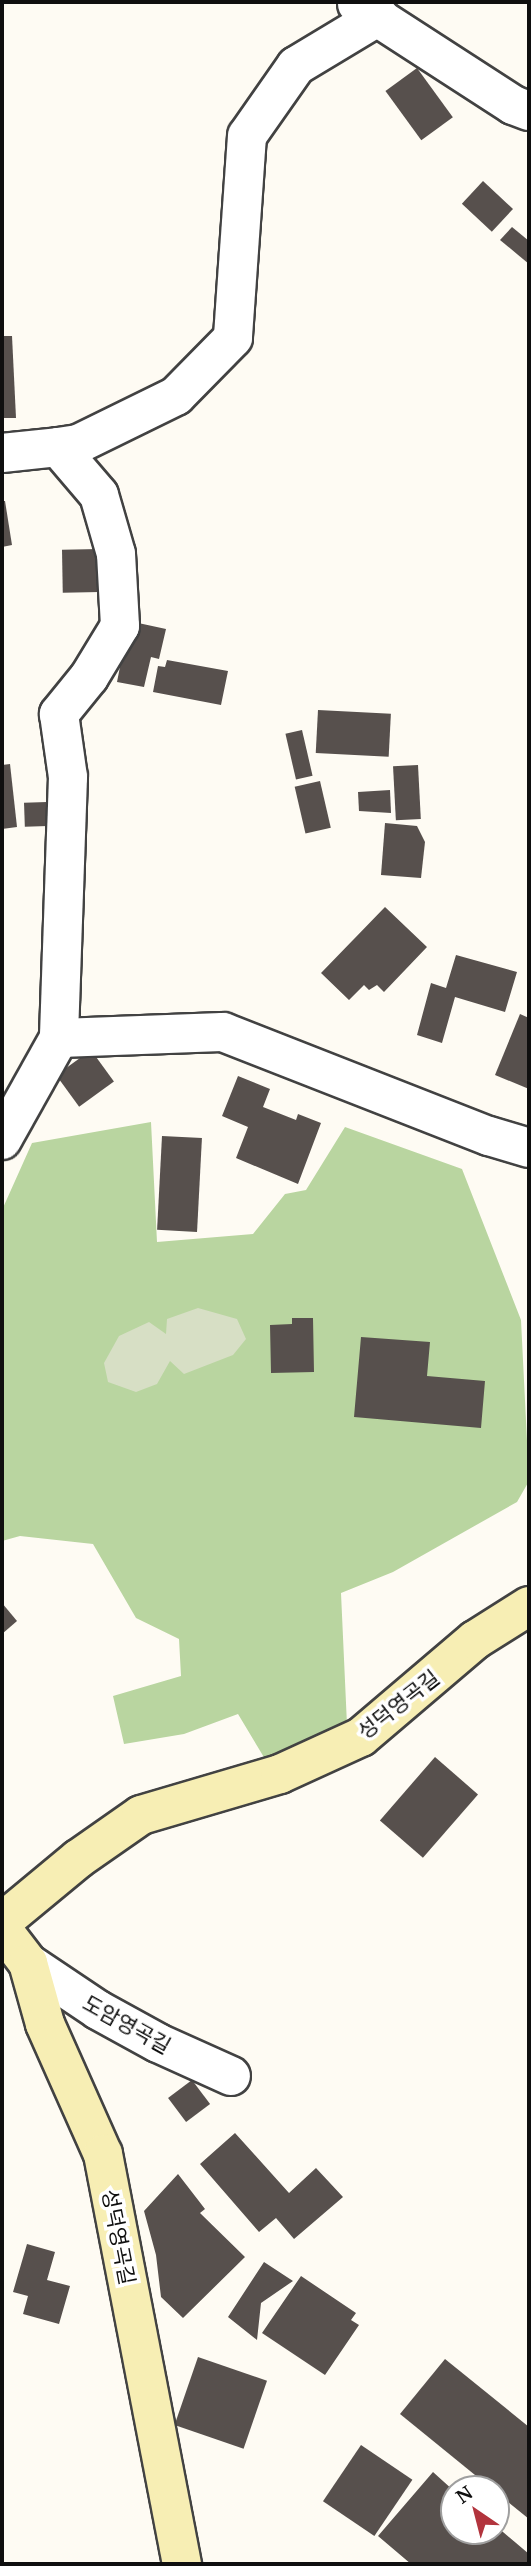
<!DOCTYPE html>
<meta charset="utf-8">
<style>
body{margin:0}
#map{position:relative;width:531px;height:2566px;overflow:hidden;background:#fefbf3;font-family:"Noto Serif","Noto Sans KR",serif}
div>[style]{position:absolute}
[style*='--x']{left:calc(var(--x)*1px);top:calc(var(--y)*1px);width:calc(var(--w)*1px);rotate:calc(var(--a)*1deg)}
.forest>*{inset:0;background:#b9d5a0}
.cemetery>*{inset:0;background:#d7dfc5}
.building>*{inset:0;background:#57504d;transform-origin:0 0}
.roads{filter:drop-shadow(2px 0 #424242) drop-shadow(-2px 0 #424242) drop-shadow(0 2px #424242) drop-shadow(0 -2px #424242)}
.street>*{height:38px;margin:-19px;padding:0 19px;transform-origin:19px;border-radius:19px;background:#fff}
.secondary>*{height:38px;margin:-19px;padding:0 19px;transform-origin:19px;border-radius:19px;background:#f7eeb4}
span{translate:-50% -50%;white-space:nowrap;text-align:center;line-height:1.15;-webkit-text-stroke:7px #fff;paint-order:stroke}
.street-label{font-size:21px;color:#0f0f0f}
.frame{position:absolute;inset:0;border:4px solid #0f0f0f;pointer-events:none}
.north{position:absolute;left:440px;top:2475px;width:70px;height:70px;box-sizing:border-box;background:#fff;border:2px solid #9f9f9f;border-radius:50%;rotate:325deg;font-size:19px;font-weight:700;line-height:28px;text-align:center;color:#0f0f0f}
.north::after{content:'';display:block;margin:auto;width:24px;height:32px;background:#b2343d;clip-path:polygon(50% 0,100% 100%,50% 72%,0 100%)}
</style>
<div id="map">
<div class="forest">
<i style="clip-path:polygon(151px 1122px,157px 1242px,253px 1234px,285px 1194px,306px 1190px,345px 1127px,462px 1169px,521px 1320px,529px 1481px,517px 1502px,393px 1572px,341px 1593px,347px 1725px,265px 1759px,238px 1714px,184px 1734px,124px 1744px,113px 1696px,181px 1676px,179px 1639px,136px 1618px,93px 1544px,20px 1536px,2px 1541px,2px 1210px,32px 1143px)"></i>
</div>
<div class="cemetery">
<i style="clip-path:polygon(198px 1308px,237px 1319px,246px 1339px,233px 1355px,184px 1374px,170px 1361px,157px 1384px,136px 1392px,108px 1382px,104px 1363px,119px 1336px,149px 1322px,166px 1334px,167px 1319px)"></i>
</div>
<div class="building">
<i style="left:417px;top:68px;width:61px;height:39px;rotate:54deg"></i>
<i style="left:483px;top:181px;width:41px;height:31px;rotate:43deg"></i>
<i style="clip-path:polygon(512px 227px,529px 241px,529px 264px,500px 240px)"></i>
<i style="clip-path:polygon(2px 336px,12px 336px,16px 418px,2px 418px)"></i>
<i style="clip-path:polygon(2px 501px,5px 501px,12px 545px,2px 547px)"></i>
<i style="left:99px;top:549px;width:43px;height:37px;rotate:89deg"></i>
<i style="clip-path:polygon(129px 621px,166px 629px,159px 659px,151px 657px,144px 687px,117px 682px)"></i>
<i style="clip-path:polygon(167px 660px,228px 671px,221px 705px,153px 692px,158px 666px,165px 667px)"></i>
<i style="left:318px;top:710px;width:73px;height:43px;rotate:3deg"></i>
<i style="left:302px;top:730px;width:47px;height:17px;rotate:77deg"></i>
<i style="clip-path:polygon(10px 764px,17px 827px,2px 829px,2px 765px)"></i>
<i style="left:418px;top:765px;width:54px;height:25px;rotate:87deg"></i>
<i style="left:320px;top:781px;width:48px;height:26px;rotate:77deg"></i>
<i style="clip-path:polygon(390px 790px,391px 813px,359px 811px,358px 792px)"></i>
<i style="left:47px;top:802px;width:24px;height:23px;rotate:88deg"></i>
<i style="clip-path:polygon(385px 823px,417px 826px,425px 842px,421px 878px,381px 875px)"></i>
<i style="clip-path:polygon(385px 907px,427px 947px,384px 992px,377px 985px,369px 990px,364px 985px,349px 1000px,321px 973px)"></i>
<i style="clip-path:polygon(456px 955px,517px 972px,505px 1012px,455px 997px,442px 1043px,417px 1035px,431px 983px,446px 988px)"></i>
<i style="clip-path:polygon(520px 1014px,529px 1018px,529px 1089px,495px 1075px)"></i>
<i style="left:91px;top:1050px;width:39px;height:43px;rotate:54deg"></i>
<i style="clip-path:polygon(238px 1076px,270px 1089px,263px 1107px,296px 1120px,298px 1114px,321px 1123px,298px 1184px,236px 1158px,248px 1127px,222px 1116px)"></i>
<i style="left:162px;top:1136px;width:40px;height:94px;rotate:3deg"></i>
<i style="clip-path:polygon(292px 1318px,313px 1318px,314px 1372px,271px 1373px,270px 1325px,292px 1324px)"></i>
<i style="clip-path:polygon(361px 1337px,430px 1342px,427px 1376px,485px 1381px,481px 1428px,354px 1417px)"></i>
<i style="clip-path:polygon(2px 1603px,17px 1621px,2px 1634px)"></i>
<i style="left:435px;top:1757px;width:57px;height:84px;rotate:41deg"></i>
<i style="left:192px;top:2080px;width:30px;height:30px;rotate:53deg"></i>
<i style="clip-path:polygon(235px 2133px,289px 2193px,316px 2168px,343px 2197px,294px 2239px,276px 2218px,259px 2232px,200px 2164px)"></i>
<i style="clip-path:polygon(178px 2174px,205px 2209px,200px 2213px,245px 2257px,183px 2318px,161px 2297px,156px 2255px,144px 2211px)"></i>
<i style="clip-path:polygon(27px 2244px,55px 2252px,47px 2280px,70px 2286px,59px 2324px,23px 2314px,28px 2296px,13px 2292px)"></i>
<i style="clip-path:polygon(264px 2262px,293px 2281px,261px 2303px,257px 2340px,228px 2317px)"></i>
<i style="clip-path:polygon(301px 2276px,356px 2313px,351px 2320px,359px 2325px,325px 2375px,262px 2333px)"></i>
<i style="left:198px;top:2357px;width:73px;height:72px;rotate:19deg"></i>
<i style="clip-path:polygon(445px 2359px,529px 2427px,529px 2519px,400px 2414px)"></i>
<i style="left:361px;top:2445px;width:62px;height:68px;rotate:34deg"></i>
<i style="clip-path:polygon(433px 2472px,454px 2491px,454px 2531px,496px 2531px,496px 2526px,529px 2554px,529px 2564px,411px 2564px,378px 2536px)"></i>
</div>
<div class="roads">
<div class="street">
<i style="--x:357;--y:4;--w:186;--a:32.9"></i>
<i style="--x:513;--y:105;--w:17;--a:21"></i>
<i style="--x:379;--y:16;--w:97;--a:148.9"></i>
<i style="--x:296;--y:66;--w:85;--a:125"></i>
<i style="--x:247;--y:136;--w:202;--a:94"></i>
<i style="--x:233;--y:338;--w:81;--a:134.5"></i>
<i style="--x:176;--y:396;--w:109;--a:153.9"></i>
<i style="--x:78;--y:444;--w:20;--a:171"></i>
<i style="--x:58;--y:447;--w:63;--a:49.5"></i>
<i style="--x:99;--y:495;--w:61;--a:73.9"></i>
<i style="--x:116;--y:554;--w:72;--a:86.8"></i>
<i style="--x:120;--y:626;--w:60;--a:121.3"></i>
<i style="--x:89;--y:677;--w:48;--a:129"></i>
<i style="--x:59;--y:714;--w:64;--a:81.9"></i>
<i style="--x:68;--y:777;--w:261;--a:92"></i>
<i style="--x:59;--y:1038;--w:164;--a:-2.1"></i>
<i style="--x:223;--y:1032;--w:286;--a:21.4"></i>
<i style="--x:489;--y:1136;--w:42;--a:16.7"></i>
<i style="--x:2;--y:453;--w:56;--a:-6.1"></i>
<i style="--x:2;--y:1140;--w:117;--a:-60.8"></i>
<i style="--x:28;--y:1963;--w:84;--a:33.9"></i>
<i style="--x:98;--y:2010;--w:68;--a:28.8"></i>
<i style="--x:158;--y:2043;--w:80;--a:24.3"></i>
</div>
<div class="secondary">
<i style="--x:2;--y:1922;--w:99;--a:-39.7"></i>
<i style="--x:78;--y:1859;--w:77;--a:-34.9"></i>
<i style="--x:141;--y:1815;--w:145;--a:-16.4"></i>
<i style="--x:280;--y:1774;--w:89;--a:-24.6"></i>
<i style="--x:361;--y:1737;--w:150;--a:-40.4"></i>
<i style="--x:475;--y:1640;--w:64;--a:-32.2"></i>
<i style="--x:2;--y:1929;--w:43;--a:52.6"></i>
<i style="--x:28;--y:1963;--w:63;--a:74.4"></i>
<i style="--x:45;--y:2024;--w:142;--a:66"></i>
<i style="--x:103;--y:2154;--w:418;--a:79.1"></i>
</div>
</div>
<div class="street-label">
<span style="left:398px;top:1704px;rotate:-38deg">성덕영곡길</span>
<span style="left:127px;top:2024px;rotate:29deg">도암영곡길</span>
<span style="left:119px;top:2237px;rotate:79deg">성덕영곡길</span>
</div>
<div class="frame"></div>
<div class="north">N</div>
</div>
